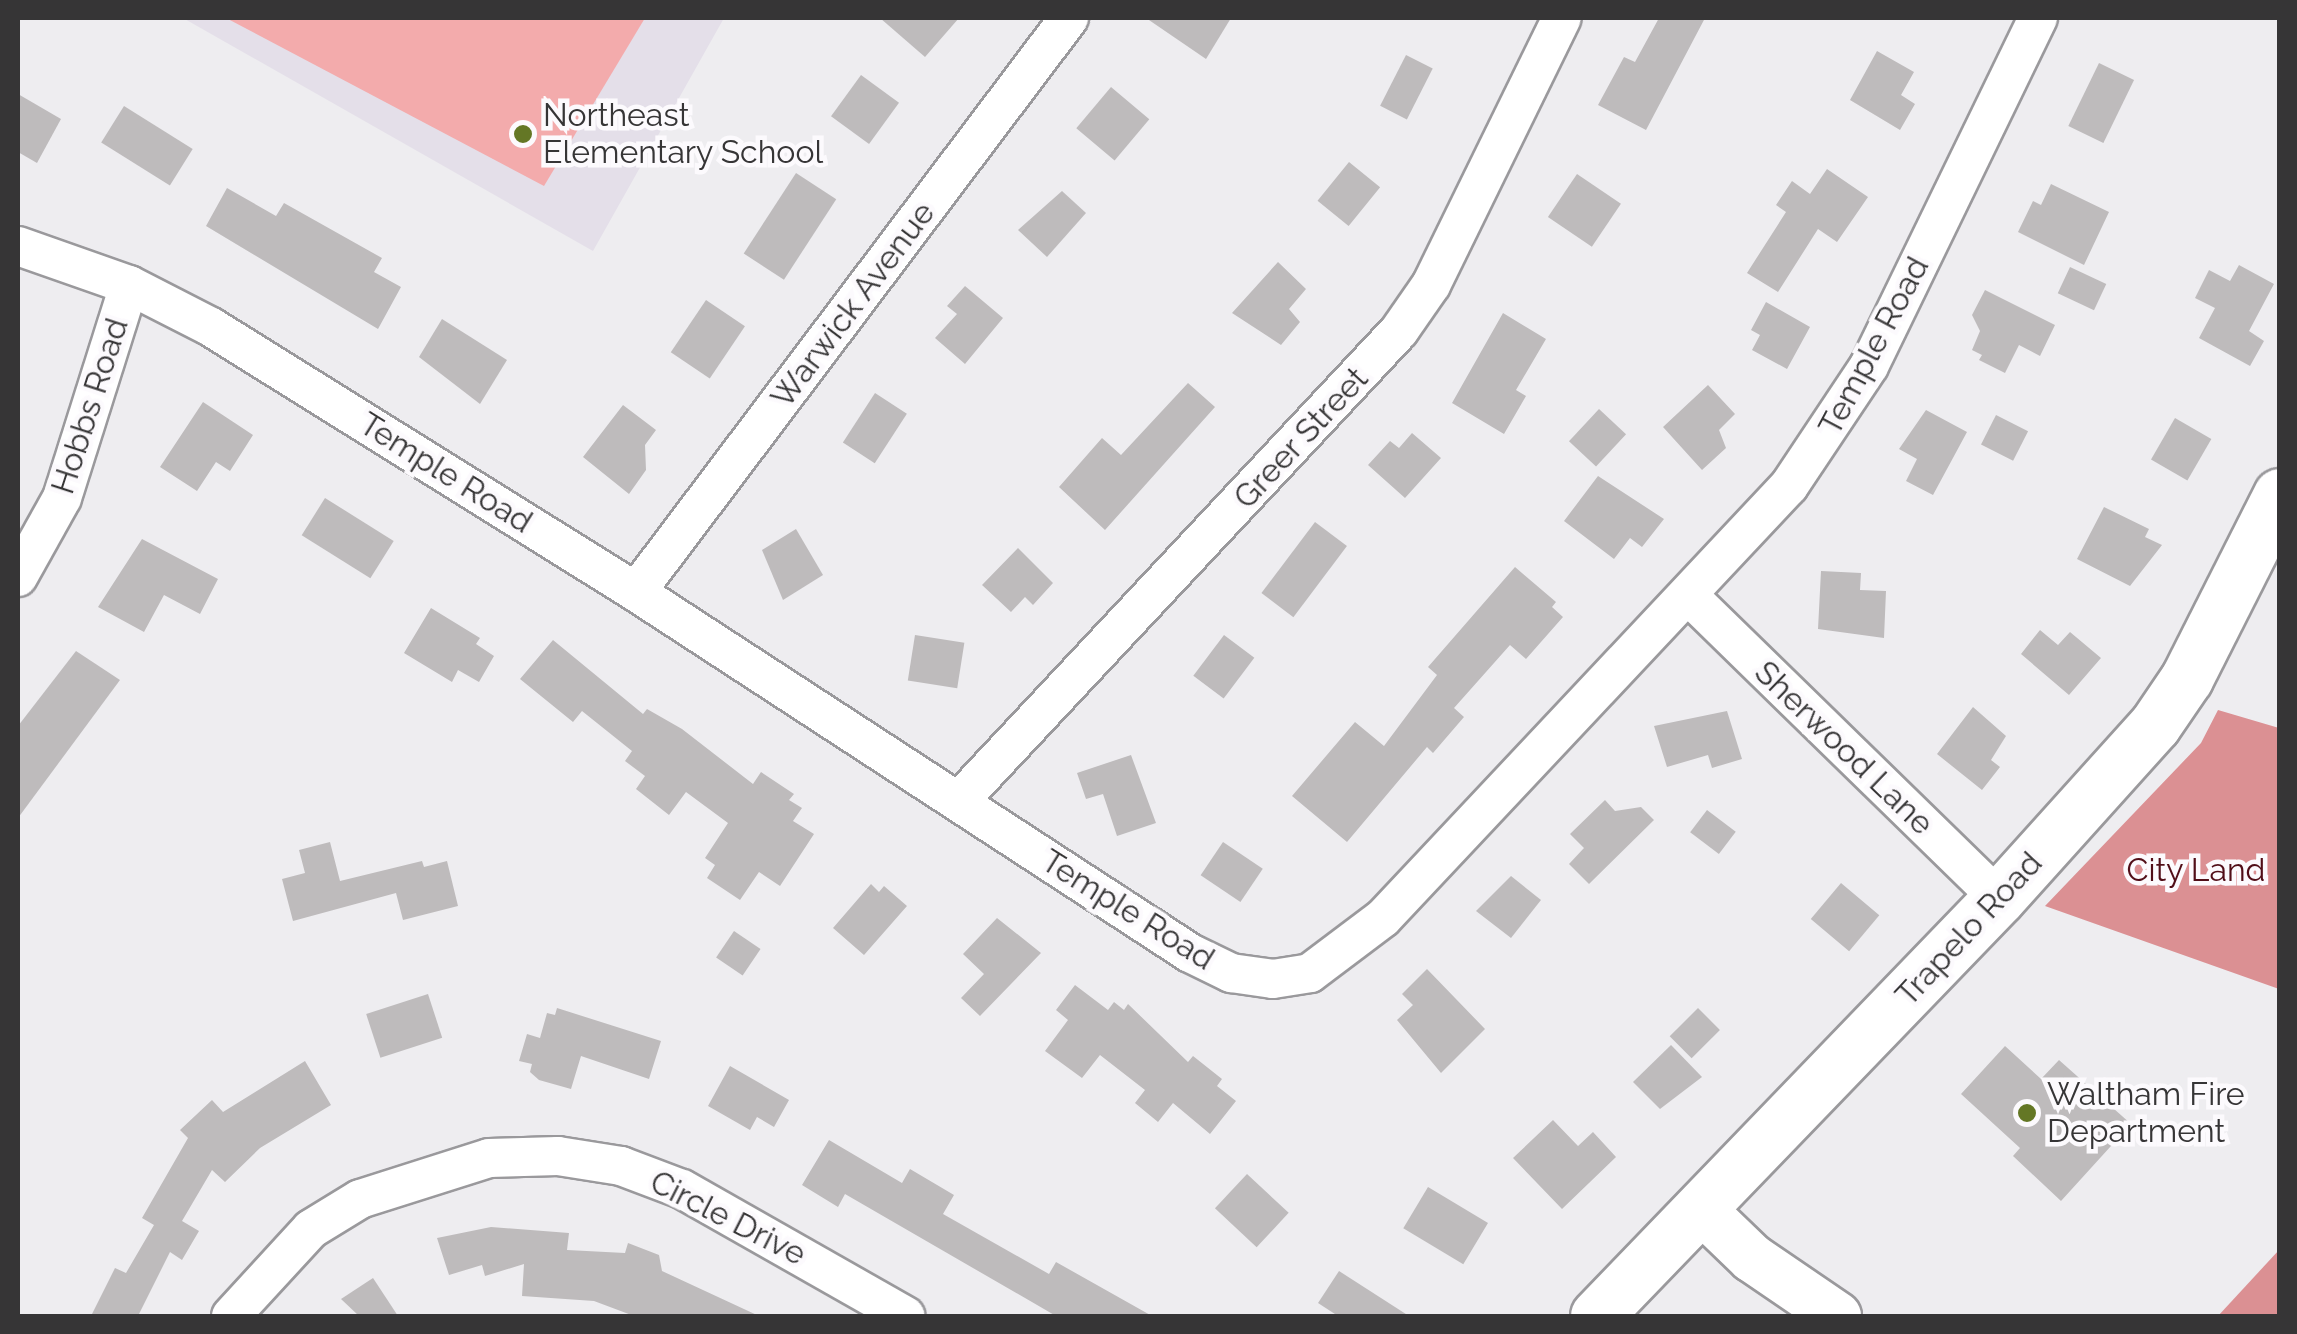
<!DOCTYPE html>
<style>
body{margin:0}
#map{position:relative;width:2297px;height:1334px;overflow:hidden;background:#eeedf0;font-family:Raleway,sans-serif}
div>[style]{position:absolute}
[style*='--x']{left:calc(var(--x)*1px);top:calc(var(--y)*1px);width:calc(var(--w)*1px);rotate:calc(var(--a)*1deg)}
.built>*{inset:0;background:#e4dfe9}
.green>*{inset:0;background:#f3abac}
.forest>*{inset:0;background:#db9093}
.building>*{inset:0;background:#bebbbc;transform-origin:0 0}
.roads{filter:drop-shadow(2px 0 #9a999c) drop-shadow(-2px 0 #9a999c) drop-shadow(0 2px #9a999c) drop-shadow(0 -2px #9a999c)}
.minor>*{height:38px;margin:-19px;padding:0 19px;transform-origin:19px;border-radius:19px;background:#fff}
.tertiary>*{height:48px;margin:-24px;padding:0 24px;transform-origin:24px;border-radius:24px;background:#fff}
.secondary>*{height:52px;margin:-26px;padding:0 26px;transform-origin:26px;border-radius:26px;background:#fff}
.dots>*{width:28px;height:28px;translate:-50% -50%;box-sizing:border-box;border:5px solid #fcfafd;border-radius:50%}
span{translate:-50% -50%;white-space:nowrap;text-align:center;line-height:1.15;-webkit-text-stroke:9px #fcfafd;paint-order:stroke}
.poi-label{font-size:32px;color:#363536}
.left{translate:0 -50%;text-align:left}
.street-label{font-size:32px;color:#363536}
.park-label{font-size:32px;color:#510e18}
.frame{position:absolute;inset:0;border:20px solid #363536;pointer-events:none}
</style>
<div id="map">
<div class="built">
<i style="clip-path:polygon(183px 18px,724px 18px,593px 251px)"></i>
</div>
<div class="green">
<i style="clip-path:polygon(226px 18px,645px 18px,544px 186px)"></i>
</div>
<div class="forest">
<i style="clip-path:polygon(2218px 710px,2279px 728px,2279px 989px,2045px 906px,2201px 743px)"></i>
<i style="clip-path:polygon(2279px 1250px,2279px 1316px,2218px 1316px)"></i>
</div>
<div class="building">
<i style="clip-path:polygon(880px 18px,959px 18px,925px 57px)"></i>
<i style="clip-path:polygon(1146px 18px,1231px 18px,1206px 59px)"></i>
<i style="clip-path:polygon(1659px 18px,1705px 18px,1646px 130px,1598px 105px,1624px 57px,1635px 62px)"></i>
<i style="clip-path:polygon(1877px 51px,1914px 72px,1901px 95px,1915px 104px,1900px 130px,1850px 100px)"></i>
<i style="left:1406px;top:55px;width:30px;height:57px;rotate:27deg"></i>
<i style="left:2099px;top:63px;width:39px;height:70px;rotate:26deg"></i>
<i style="left:861px;top:75px;width:47px;height:51px;rotate:36deg"></i>
<i style="left:1111px;top:87px;width:50px;height:54px;rotate:40deg"></i>
<i style="clip-path:polygon(18px 94px,61px 119px,37px 163px,18px 152px)"></i>
<i style="left:124px;top:106px;width:81px;height:43px;rotate:32deg"></i>
<i style="left:1349px;top:162px;width:40px;height:50px;rotate:39deg"></i>
<i style="clip-path:polygon(1827px 169px,1868px 197px,1837px 242px,1818px 229px,1778px 292px,1747px 273px,1786px 212px,1776px 205px,1792px 181px,1810px 194px)"></i>
<i style="left:796px;top:173px;width:48px;height:96px;rotate:33deg"></i>
<i style="left:1577px;top:174px;width:53px;height:52px;rotate:34deg"></i>
<i style="clip-path:polygon(2051px 184px,2109px 212px,2084px 265px,2018px 232px,2033px 201px,2041px 205px)"></i>
<i style="clip-path:polygon(227px 188px,276px 216px,284px 203px,382px 258px,374px 272px,401px 287px,378px 329px,206px 226px)"></i>
<i style="clip-path:polygon(1062px 191px,1086px 213px,1047px 257px,1018px 230px)"></i>
<i style="clip-path:polygon(1278px 262px,1306px 289px,1289px 309px,1300px 322px,1281px 345px,1232px 313px)"></i>
<i style="clip-path:polygon(2239px 265px,2274px 284px,2249px 331px,2264px 341px,2250px 366px,2199px 338px,2215px 308px,2195px 298px,2209px 270px,2230px 281px)"></i>
<i style="left:2070px;top:267px;width:40px;height:29px;rotate:25deg"></i>
<i style="clip-path:polygon(965px 286px,1003px 318px,965px 364px,935px 338px,957px 314px,947px 306px)"></i>
<i style="clip-path:polygon(1985px 290px,2055px 325px,2040px 356px,2019px 345px,2005px 373px,1979px 360px,1982px 355px,1972px 350px,1980px 331px,1972px 315px)"></i>
<i style="left:706px;top:300px;width:47px;height:63px;rotate:34deg"></i>
<i style="clip-path:polygon(1766px 302px,1810px 327px,1787px 369px,1752px 350px,1760px 335px,1751px 330px)"></i>
<i style="clip-path:polygon(1503px 313px,1546px 339px,1516px 390px,1526px 396px,1504px 434px,1452px 403px)"></i>
<i style="clip-path:polygon(442px 319px,507px 360px,480px 404px,419px 357px)"></i>
<i style="clip-path:polygon(1188px 383px,1215px 407px,1105px 530px,1059px 487px,1102px 438px,1121px 455px)"></i>
<i style="clip-path:polygon(1708px 385px,1735px 414px,1719px 430px,1726px 448px,1702px 470px,1663px 427px)"></i>
<i style="left:875px;top:393px;width:38px;height:59px;rotate:33deg"></i>
<i style="clip-path:polygon(203px 402px,253px 435px,230px 471px,216px 462px,197px 491px,160px 467px)"></i>
<i style="clip-path:polygon(623px 405px,656px 430px,645px 445px,646px 470px,629px 494px,583px 457px)"></i>
<i style="left:1599px;top:409px;width:37px;height:44px;rotate:43deg"></i>
<i style="clip-path:polygon(1926px 410px,1967px 432px,1933px 495px,1906px 481px,1917px 459px,1899px 449px)"></i>
<i style="left:1996px;top:415px;width:36px;height:33px;rotate:27deg"></i>
<i style="left:2175px;top:418px;width:42px;height:48px;rotate:30deg"></i>
<i style="clip-path:polygon(1412px 433px,1441px 458px,1405px 498px,1368px 465px,1390px 441px,1399px 448px)"></i>
<i style="clip-path:polygon(1598px 476px,1664px 519px,1642px 547px,1630px 538px,1614px 559px,1564px 521px)"></i>
<i style="left:325px;top:498px;width:81px;height:44px;rotate:32deg"></i>
<i style="clip-path:polygon(2104px 507px,2149px 529px,2145px 537px,2162px 545px,2130px 586px,2077px 559px)"></i>
<i style="left:1315px;top:522px;width:40px;height:89px;rotate:37deg"></i>
<i style="clip-path:polygon(796px 529px,823px 575px,783px 600px,762px 550px)"></i>
<i style="clip-path:polygon(142px 539px,218px 579px,200px 614px,164px 595px,144px 632px,98px 607px)"></i>
<i style="clip-path:polygon(1018px 548px,1053px 583px,1033px 605px,1025px 597px,1011px 612px,982px 585px)"></i>
<i style="clip-path:polygon(1515px 567px,1556px 602px,1552px 607px,1563px 617px,1526px 659px,1510px 645px,1454px 708px,1464px 717px,1433px 753px,1427px 747px,1347px 842px,1292px 796px,1355px 722px,1384px 746px,1437px 675px,1428px 667px)"></i>
<i style="clip-path:polygon(1821px 571px,1861px 573px,1860px 590px,1886px 591px,1884px 638px,1818px 629px)"></i>
<i style="clip-path:polygon(431px 608px,480px 638px,476px 644px,494px 656px,479px 682px,458px 670px,452px 682px,404px 653px)"></i>
<i style="clip-path:polygon(2040px 630px,2058px 645px,2070px 632px,2101px 658px,2069px 695px,2021px 654px)"></i>
<i style="left:915px;top:635px;width:50px;height:46px;rotate:9deg"></i>
<i style="left:1224px;top:635px;width:38px;height:51px;rotate:37deg"></i>
<i style="clip-path:polygon(553px 640px,643px 714px,647px 709px,682px 729px,753px 784px,761px 772px,794px 794px,789px 800px,802px 808px,793px 821px,814px 834px,780px 886px,759px 872px,740px 900px,707px 878px,715px 865px,705px 858px,728px 823px,686px 792px,669px 815px,636px 789px,645px 776px,625px 761px,632px 751px,582px 711px,573px 722px,520px 679px)"></i>
<i style="clip-path:polygon(76px 651px,120px 680px,18px 818px,18px 726px)"></i>
<i style="clip-path:polygon(1973px 707px,2006px 736px,1991px 760px,2000px 767px,1982px 790px,1937px 754px)"></i>
<i style="clip-path:polygon(1727px 711px,1742px 759px,1712px 768px,1708px 755px,1667px 767px,1654px 726px)"></i>
<i style="clip-path:polygon(1131px 755px,1156px 823px,1117px 836px,1103px 794px,1086px 799px,1077px 773px)"></i>
<i style="clip-path:polygon(1605px 800px,1615px 811px,1641px 807px,1654px 820px,1589px 884px,1569px 864px,1584px 848px,1570px 834px)"></i>
<i style="left:1707px;top:810px;width:36px;height:28px;rotate:37deg"></i>
<i style="clip-path:polygon(330px 842px,340px 881px,422px 861px,424px 867px,447px 861px,458px 906px,403px 920px,396px 893px,293px 921px,282px 879px,305px 873px,299px 850px)"></i>
<i style="left:1223px;top:842px;width:48px;height:40px;rotate:34deg"></i>
<i style="clip-path:polygon(1511px 876px,1541px 900px,1511px 938px,1476px 911px)"></i>
<i style="left:1841px;top:883px;width:50px;height:47px;rotate:40deg"></i>
<i style="clip-path:polygon(871px 884px,879px 892px,884px 886px,907px 906px,864px 955px,833px 928px)"></i>
<i style="clip-path:polygon(997px 918px,1041px 953px,980px 1016px,961px 998px,984px 974px,963px 954px)"></i>
<i style="left:734px;top:931px;width:32px;height:32px;rotate:34deg"></i>
<i style="clip-path:polygon(1427px 969px,1485px 1029px,1441px 1073px,1397px 1020px,1413px 1005px,1402px 994px)"></i>
<i style="clip-path:polygon(1075px 985px,1108px 1010px,1114px 1002px,1124px 1010px,1128px 1004px,1188px 1062px,1193px 1056px,1222px 1079px,1217px 1086px,1236px 1101px,1210px 1134px,1173px 1103px,1158px 1122px,1135px 1103px,1145px 1090px,1100px 1055px,1082px 1078px,1045px 1051px,1068px 1020px,1056px 1010px)"></i>
<i style="left:428px;top:994px;width:46px;height:65px;rotate:72deg"></i>
<i style="clip-path:polygon(557px 1008px,661px 1041px,649px 1079px,581px 1056px,571px 1089px,539px 1080px,530px 1072px,532px 1064px,519px 1061px,527px 1034px,540px 1038px,547px 1013px,555px 1015px)"></i>
<i style="left:1698px;top:1008px;width:31px;height:40px;rotate:45deg"></i>
<i style="clip-path:polygon(1671px 1045px,1702px 1077px,1660px 1109px,1633px 1082px)"></i>
<i style="clip-path:polygon(2005px 1046px,2041px 1079px,2059px 1060px,2131px 1124px,2061px 1201px,2013px 1156px,2020px 1148px,1961px 1094px)"></i>
<i style="clip-path:polygon(305px 1061px,331px 1105px,260px 1148px,225px 1182px,212px 1170px,182px 1221px,199px 1231px,182px 1260px,170px 1252px,138px 1316px,91px 1316px,115px 1268px,126px 1273px,154px 1225px,142px 1218px,188px 1138px,180px 1130px,212px 1100px,223px 1112px)"></i>
<i style="clip-path:polygon(730px 1066px,789px 1100px,774px 1127px,757px 1117px,750px 1130px,708px 1106px)"></i>
<i style="clip-path:polygon(1553px 1120px,1578px 1146px,1593px 1132px,1616px 1157px,1562px 1209px,1513px 1158px)"></i>
<i style="clip-path:polygon(829px 1140px,902px 1183px,910px 1169px,954px 1195px,943px 1214px,1049px 1274px,1056px 1262px,1152px 1316px,1056px 1316px,845px 1194px,838px 1207px,802px 1185px)"></i>
<i style="left:1247px;top:1174px;width:57px;height:47px;rotate:43deg"></i>
<i style="left:1428px;top:1187px;width:70px;height:48px;rotate:31deg"></i>
<i style="clip-path:polygon(491px 1227px,569px 1233px,567px 1250px,625px 1253px,628px 1243px,659px 1255px,662px 1271px,759px 1316px,634px 1316px,594px 1301px,522px 1296px,524px 1264px,485px 1276px,482px 1265px,449px 1275px,437px 1238px)"></i>
<i style="clip-path:polygon(1339px 1271px,1409px 1316px,1338px 1316px,1318px 1303px)"></i>
<i style="clip-path:polygon(373px 1278px,398px 1316px,359px 1316px,341px 1299px)"></i>
</div>
<div class="roads">
<div class="minor">
<i style="--x:18;--y:246;--w:118;--a:19.4"></i>
<i style="--x:129;--y:285;--w:92;--a:27.1"></i>
<i style="--x:211;--y:327;--w:501;--a:31.94"></i>
<i style="--x:636;--y:592;--w:661;--a:33.09"></i>
<i style="--x:1190;--y:953;--w:46;--a:26"></i>
<i style="--x:1231;--y:973;--w:42;--a:8.1"></i>
<i style="--x:1273;--y:979;--w:37;--a:-9"></i>
<i style="--x:1310;--y:973;--w:91;--a:-37"></i>
<i style="--x:1383;--y:918;--w:593;--a:-46.78"></i>
<i style="--x:1789;--y:486;--w:144;--a:-56.3"></i>
<i style="--x:1869;--y:366;--w:387;--a:-64.1"></i>
<i style="--x:18;--y:577;--w:90;--a:-60.9"></i>
<i style="--x:62;--y:498;--w:223;--a:-72.5"></i>
<i style="--x:636;--y:592;--w:719;--a:-52.97"></i>
<i style="--x:1689;--y:596;--w:433;--a:44.3"></i>
<i style="--x:959;--y:801;--w:644;--a:-46.89"></i>
<i style="--x:1399;--y:331;--w:56;--a:-55.2"></i>
<i style="--x:1431;--y:285;--w:297;--a:-63.9"></i>
<i style="--x:231;--y:1316;--w:118;--a:-47.4"></i>
<i style="--x:311;--y:1229;--w:57;--a:-31.5"></i>
<i style="--x:360;--y:1199;--w:135;--a:-17.6"></i>
<i style="--x:489;--y:1158;--w:69;--a:-1.7"></i>
<i style="--x:558;--y:1156;--w:64;--a:9"></i>
<i style="--x:621;--y:1166;--w:65;--a:20.7"></i>
<i style="--x:682;--y:1189;--w:257;--a:29.6"></i>
</div>
<div class="tertiary">
<i style="--x:1701;--y:1209;--w:71;--a:43.9"></i>
<i style="--x:1752;--y:1258;--w:103;--a:34.3"></i>
</div>
<div class="secondary">
<i style="--x:1597;--y:1316;--w:579;--a:-46.05"></i>
<i style="--x:1999;--y:899;--w:233;--a:-48"></i>
<i style="--x:2155;--y:726;--w:57;--a:-55.8"></i>
<i style="--x:2187;--y:679;--w:206;--a:-63.2"></i>
</div>
</div>
<div class="dots">
<i style="left:523px;top:134px;background:#647725"></i>
<i style="left:2027px;top:1113px;background:#647725"></i>
</div>
<div class="poi-label">
<span class="left" style="left:543px;top:134px">Northeast<br>Elementary School</span>
<span class="left" style="left:2047px;top:1113px">Waltham Fire<br>Department</span>
</div>
<div class="street-label">
<span style="left:853px;top:305px;rotate:-53deg">Warwick Avenue</span>
<span style="left:1874px;top:346px;rotate:-62deg">Temple Road</span>
<span style="left:90px;top:406px;rotate:-72deg">Hobbs Road</span>
<span style="left:1301px;top:438px;rotate:-47deg">Greer Street</span>
<span style="left:446px;top:473px;rotate:32deg">Temple Road</span>
<span style="left:1844px;top:748px;rotate:44deg">Sherwood Lane</span>
<span style="left:1128px;top:910px;rotate:32deg">Temple Road</span>
<span style="left:1969px;top:929px;rotate:-47deg">Trapelo Road</span>
<span style="left:728px;top:1218px;rotate:27deg">Circle Drive</span>
</div>
<div class="park-label">
<span style="left:2196px;top:870px">City Land</span>
</div>
<div class="frame"></div>
</div>
